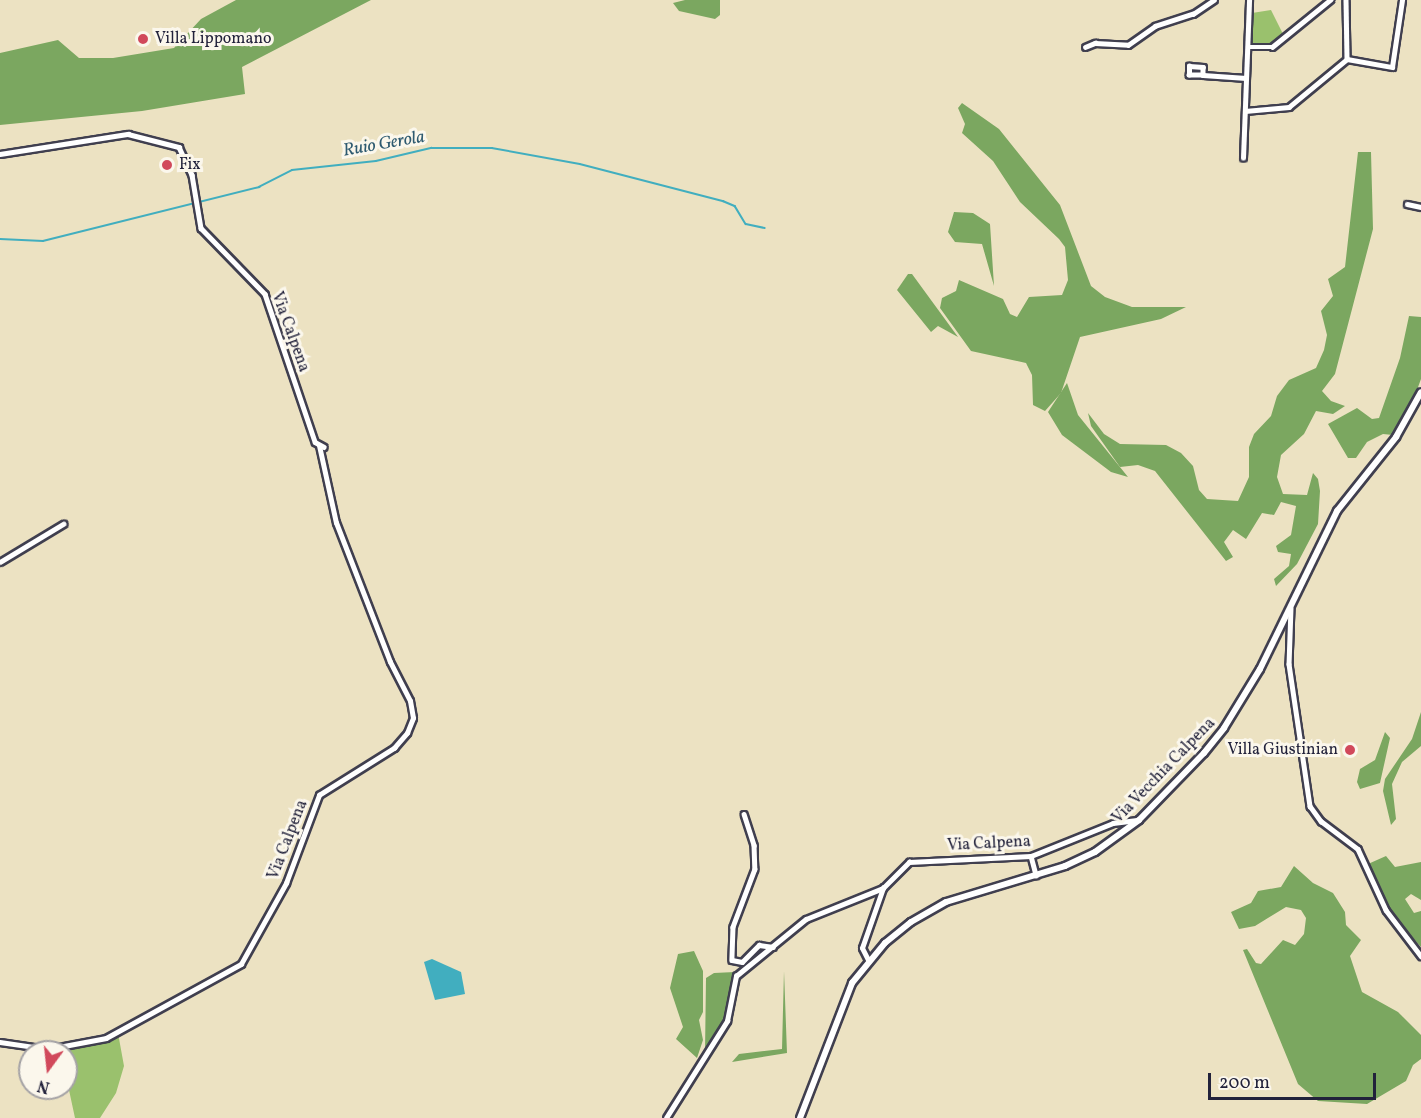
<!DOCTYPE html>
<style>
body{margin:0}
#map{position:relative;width:1421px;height:1118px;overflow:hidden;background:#ece2c2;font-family:Vollkorn,serif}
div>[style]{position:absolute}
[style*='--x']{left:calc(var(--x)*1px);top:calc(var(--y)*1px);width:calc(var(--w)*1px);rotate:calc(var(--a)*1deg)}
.green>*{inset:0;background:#9ac16d}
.forest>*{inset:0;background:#7ba760}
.water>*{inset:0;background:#41aebf}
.stream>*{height:1.5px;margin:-0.75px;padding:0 0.75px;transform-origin:0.75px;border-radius:0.75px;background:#41aebf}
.roads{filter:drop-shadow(2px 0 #403f4f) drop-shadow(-2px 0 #403f4f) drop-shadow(0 2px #403f4f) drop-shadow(0 -2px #403f4f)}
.minor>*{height:4.5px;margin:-2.25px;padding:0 2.25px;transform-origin:2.25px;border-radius:2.25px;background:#fff}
.secondary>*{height:6px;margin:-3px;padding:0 3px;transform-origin:3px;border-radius:3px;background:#fff}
.dots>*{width:16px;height:16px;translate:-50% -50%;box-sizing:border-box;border:3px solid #fbf7ec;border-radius:50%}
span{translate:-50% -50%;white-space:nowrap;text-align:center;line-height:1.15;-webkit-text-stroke:6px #fbf7ec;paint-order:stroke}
.poi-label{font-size:16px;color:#22223b}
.left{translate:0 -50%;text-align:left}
.right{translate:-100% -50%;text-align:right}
.street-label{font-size:16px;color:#22223b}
.water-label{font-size:18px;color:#2e5a70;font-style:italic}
.north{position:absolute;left:18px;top:1040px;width:60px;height:60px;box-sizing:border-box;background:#fbf7ec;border:2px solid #a4a2a5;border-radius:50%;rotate:195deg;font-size:16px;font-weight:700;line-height:24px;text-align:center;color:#22223b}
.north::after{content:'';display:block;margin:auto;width:21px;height:27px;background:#d1495b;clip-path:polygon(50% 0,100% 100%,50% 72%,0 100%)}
.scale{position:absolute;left:1208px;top:1073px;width:168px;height:27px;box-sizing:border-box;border:3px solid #22223b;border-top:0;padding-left:8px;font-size:18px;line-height:21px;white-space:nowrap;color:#22223b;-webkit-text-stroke:4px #fbf7ec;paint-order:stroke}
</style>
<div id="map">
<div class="green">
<i style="clip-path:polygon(1271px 10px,1283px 34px,1268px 45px,1251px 44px,1252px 13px)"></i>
<i style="clip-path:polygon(118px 1033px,124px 1066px,116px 1093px,100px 1118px,75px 1118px,66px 1076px,66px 1052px,60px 1048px)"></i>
</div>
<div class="forest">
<i style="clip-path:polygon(236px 0,371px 0,242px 67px,245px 94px,142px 111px,0 125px,0 53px,58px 40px,79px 58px,113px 58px,174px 48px,201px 19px)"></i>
<i style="clip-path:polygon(685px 0,720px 0,720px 15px,715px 19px,679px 11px,673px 3px)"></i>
<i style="clip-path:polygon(962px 103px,999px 129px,1060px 205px,1091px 286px,1105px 297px,1132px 307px,1186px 307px,1161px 319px,1080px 337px,1061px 393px,1045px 411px,1033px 405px,1032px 375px,1026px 363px,971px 351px,940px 308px,942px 298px,956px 291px,959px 280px,1003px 299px,1010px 314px,1017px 317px,1029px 297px,1062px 295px,1068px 280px,1065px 247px,1059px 239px,1020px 202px,993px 161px,962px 133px,965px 124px,958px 108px)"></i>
<i style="clip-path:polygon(1358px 152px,1371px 152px,1373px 229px,1335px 374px,1322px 391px,1331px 401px,1345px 406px,1333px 414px,1316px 411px,1304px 434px,1281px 455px,1277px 477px,1283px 494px,1307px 495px,1313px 473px,1318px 479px,1320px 491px,1318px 524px,1297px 564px,1276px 586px,1274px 579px,1289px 566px,1291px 554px,1278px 552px,1276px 546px,1291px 535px,1296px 506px,1281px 502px,1274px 515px,1262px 513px,1246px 539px,1233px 530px,1224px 542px,1233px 557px,1226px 561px,1155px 471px,1138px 465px,1120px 467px,1091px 426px,1088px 413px,1104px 434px,1120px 444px,1166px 445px,1181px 453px,1193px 466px,1199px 490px,1207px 499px,1238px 501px,1249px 477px,1249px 447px,1254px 434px,1271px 416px,1277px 396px,1289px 380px,1316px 368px,1324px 350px,1327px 335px,1321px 311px,1333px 296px,1328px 279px,1345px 267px)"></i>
<i style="clip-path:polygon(954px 212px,973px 213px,990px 224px,994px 286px,982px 244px,955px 242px,948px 232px)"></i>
<i style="clip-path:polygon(908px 274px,912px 274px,958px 337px,938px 326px,931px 332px,897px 290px)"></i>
<i style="clip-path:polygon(1409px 316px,1421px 317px,1421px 379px,1410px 409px,1393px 435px,1383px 434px,1367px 442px,1356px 458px,1348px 458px,1328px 424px,1357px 408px,1372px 419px,1379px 418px,1400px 358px)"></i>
<i style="clip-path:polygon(1067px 383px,1078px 415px,1128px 477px,1111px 472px,1062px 435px,1048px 412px)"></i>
<i style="clip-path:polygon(1421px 712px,1421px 746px,1402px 762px,1392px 784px,1396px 819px,1391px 825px,1383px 791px,1385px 779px,1412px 739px)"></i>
<i style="clip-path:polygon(1385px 732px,1390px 738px,1380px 783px,1360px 789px,1357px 782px,1360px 769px,1375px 760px)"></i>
<i style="clip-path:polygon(1386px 856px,1395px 867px,1421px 862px,1421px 900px,1411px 894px,1405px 899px,1414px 913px,1421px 911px,1421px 947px,1392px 915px,1368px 864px)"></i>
<i style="clip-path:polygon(1294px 866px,1313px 883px,1333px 893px,1345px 912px,1346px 925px,1361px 940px,1350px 956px,1362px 992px,1398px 1012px,1421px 1035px,1421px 1059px,1413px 1065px,1406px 1081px,1367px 1104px,1318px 1101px,1298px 1084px,1243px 950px,1247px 949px,1256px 963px,1261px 964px,1283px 940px,1295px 945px,1304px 934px,1306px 918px,1301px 910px,1286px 907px,1255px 926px,1239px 929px,1231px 912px,1251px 903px,1258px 891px,1281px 887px)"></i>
<i style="clip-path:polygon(765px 950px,766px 955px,734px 980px,728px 1020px,705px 1052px,706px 978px,714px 973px,735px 972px)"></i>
<i style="clip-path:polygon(694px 951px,703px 971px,703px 1012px,699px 1020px,703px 1040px,697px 1058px,676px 1039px,683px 1027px,670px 988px,678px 954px)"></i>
<i style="clip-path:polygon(784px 971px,787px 1053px,732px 1062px,739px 1054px,782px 1049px)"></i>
</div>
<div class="water">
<i style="clip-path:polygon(432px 959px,461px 972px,465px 994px,435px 1000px,424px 962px)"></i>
</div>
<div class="stream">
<i style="--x:0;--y:239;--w:43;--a:2.7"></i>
<i style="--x:43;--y:241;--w:223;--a:-14"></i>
<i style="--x:259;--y:187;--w:37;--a:-27"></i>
<i style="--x:292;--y:170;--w:84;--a:-6.1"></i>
<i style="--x:376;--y:161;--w:57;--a:-13.3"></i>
<i style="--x:431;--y:148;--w:61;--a:0"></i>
<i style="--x:492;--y:148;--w:89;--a:10.3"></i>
<i style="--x:580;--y:164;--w:148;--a:14.5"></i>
<i style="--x:723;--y:201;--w:13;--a:23"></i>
<i style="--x:735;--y:206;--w:21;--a:59"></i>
<i style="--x:746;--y:224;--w:19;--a:12"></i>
</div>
<div class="roads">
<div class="minor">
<i style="--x:1346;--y:0;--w:59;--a:89"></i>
<i style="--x:1085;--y:47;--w:11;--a:-22"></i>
<i style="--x:1095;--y:43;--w:33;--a:3"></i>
<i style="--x:1128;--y:45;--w:33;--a:-35"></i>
<i style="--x:1155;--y:26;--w:40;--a:-18"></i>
<i style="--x:1193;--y:14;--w:25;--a:-34"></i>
<i style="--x:1248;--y:47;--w:24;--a:0"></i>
<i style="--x:1272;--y:47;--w:75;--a:-39"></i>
<i style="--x:1203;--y:75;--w:14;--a:180"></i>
<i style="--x:1189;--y:75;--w:9;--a:-90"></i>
<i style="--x:1189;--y:66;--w:14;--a:4"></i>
<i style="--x:1203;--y:67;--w:8;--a:90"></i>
<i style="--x:1203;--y:75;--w:43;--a:4"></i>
<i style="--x:1245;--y:111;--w:44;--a:-5.2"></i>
<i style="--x:1289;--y:107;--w:75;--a:-39.6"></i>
<i style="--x:1347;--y:59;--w:46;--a:10.1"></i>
<i style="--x:1392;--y:67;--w:68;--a:-81.5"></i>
<i style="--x:0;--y:154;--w:130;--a:-8.9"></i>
<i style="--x:128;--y:134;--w:53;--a:14.3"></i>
<i style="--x:179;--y:147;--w:31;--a:65"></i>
<i style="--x:192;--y:175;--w:54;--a:80.4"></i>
<i style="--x:201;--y:228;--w:92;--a:45.9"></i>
<i style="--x:265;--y:294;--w:156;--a:71.3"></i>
<i style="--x:315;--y:442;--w:10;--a:29"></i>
<i style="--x:1243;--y:158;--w:158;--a:-87.8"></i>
<i style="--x:1407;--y:204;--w:14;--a:12"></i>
<i style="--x:0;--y:562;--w:74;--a:-31.1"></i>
<i style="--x:1291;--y:608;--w:56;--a:92"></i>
<i style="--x:1289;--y:664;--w:144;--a:81.6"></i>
<i style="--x:1310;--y:806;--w:19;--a:54"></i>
<i style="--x:1321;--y:821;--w:46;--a:37.1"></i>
<i style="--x:1358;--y:849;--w:67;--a:65.3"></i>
<i style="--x:1386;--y:910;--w:58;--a:52.7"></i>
<i style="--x:744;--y:814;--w:33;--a:72"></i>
<i style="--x:754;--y:845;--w:24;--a:88"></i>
<i style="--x:755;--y:869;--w:62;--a:110.8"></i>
<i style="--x:733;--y:927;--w:33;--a:92"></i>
<i style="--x:732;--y:960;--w:10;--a:11"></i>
<i style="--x:742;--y:962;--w:24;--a:-45"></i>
<i style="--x:759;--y:945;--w:14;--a:8"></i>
<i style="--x:1031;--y:856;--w:20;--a:75"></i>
<i style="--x:868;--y:960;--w:13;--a:-117"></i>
<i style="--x:862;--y:948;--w:64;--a:-70.7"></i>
<i style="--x:883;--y:888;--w:37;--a:-45"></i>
<i style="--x:909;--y:862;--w:122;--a:-2.8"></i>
<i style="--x:1031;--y:856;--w:88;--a:-21.9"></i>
<i style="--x:1113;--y:823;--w:26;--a:-7"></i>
<i style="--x:0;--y:1042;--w:49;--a:8.3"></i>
<i style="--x:48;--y:1049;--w:59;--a:-10.7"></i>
<i style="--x:106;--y:1038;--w:154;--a:-28.7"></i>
<i style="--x:241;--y:964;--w:93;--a:-60.9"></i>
<i style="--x:286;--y:883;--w:94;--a:-69.4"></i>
<i style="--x:319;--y:795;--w:89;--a:-32.1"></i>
<i style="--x:394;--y:748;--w:20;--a:-49"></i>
<i style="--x:407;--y:733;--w:16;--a:-68"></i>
<i style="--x:413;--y:718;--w:17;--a:-100"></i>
<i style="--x:410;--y:701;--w:44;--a:-117.1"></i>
<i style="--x:390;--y:662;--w:149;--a:-111.2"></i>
<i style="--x:336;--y:523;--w:79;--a:-102.4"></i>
<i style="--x:666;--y:1118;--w:115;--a:-57.8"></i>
<i style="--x:727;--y:1021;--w:46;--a:-78.7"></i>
<i style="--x:736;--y:976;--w:90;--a:-39.2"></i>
<i style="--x:806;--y:919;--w:83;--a:-21.9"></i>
</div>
<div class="secondary">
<i style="--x:800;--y:1118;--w:145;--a:-68.9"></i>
<i style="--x:852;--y:983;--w:52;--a:-50.5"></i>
<i style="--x:885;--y:943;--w:33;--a:-39"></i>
<i style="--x:911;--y:922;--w:40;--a:-29.7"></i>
<i style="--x:946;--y:902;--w:124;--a:-16.8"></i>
<i style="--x:1065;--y:866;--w:33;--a:-25"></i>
<i style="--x:1095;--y:852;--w:54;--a:-36"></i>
<i style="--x:1139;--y:820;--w:93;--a:-45.9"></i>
<i style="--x:1204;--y:753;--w:32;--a:-51"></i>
<i style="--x:1224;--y:728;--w:69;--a:-58.6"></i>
<i style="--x:1260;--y:669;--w:176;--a:-64"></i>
<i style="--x:1337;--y:511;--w:95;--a:-51.4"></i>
<i style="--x:1396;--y:437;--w:51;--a:-60.9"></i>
</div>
</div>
<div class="dots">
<i style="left:143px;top:39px;background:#d1495b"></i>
<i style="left:167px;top:165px;background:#d1495b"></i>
<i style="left:1350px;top:750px;background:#d1495b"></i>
</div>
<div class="poi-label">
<span class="left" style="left:155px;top:39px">Villa Lippomano</span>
<span class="left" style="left:179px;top:165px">Fix</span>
<span class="right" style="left:1338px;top:750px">Villa Giustinian</span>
</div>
<div class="street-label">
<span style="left:290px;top:332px;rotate:70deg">Via Calpena</span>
<span style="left:1164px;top:771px;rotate:-46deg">Via Vecchia Calpena</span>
<span style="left:288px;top:840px;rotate:-69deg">Via Calpena</span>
<span style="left:989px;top:844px;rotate:-3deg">Via Calpena</span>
</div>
<div class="water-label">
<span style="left:384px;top:145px;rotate:-10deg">Ruio Gerola</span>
</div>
<div class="north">N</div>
<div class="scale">200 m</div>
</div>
